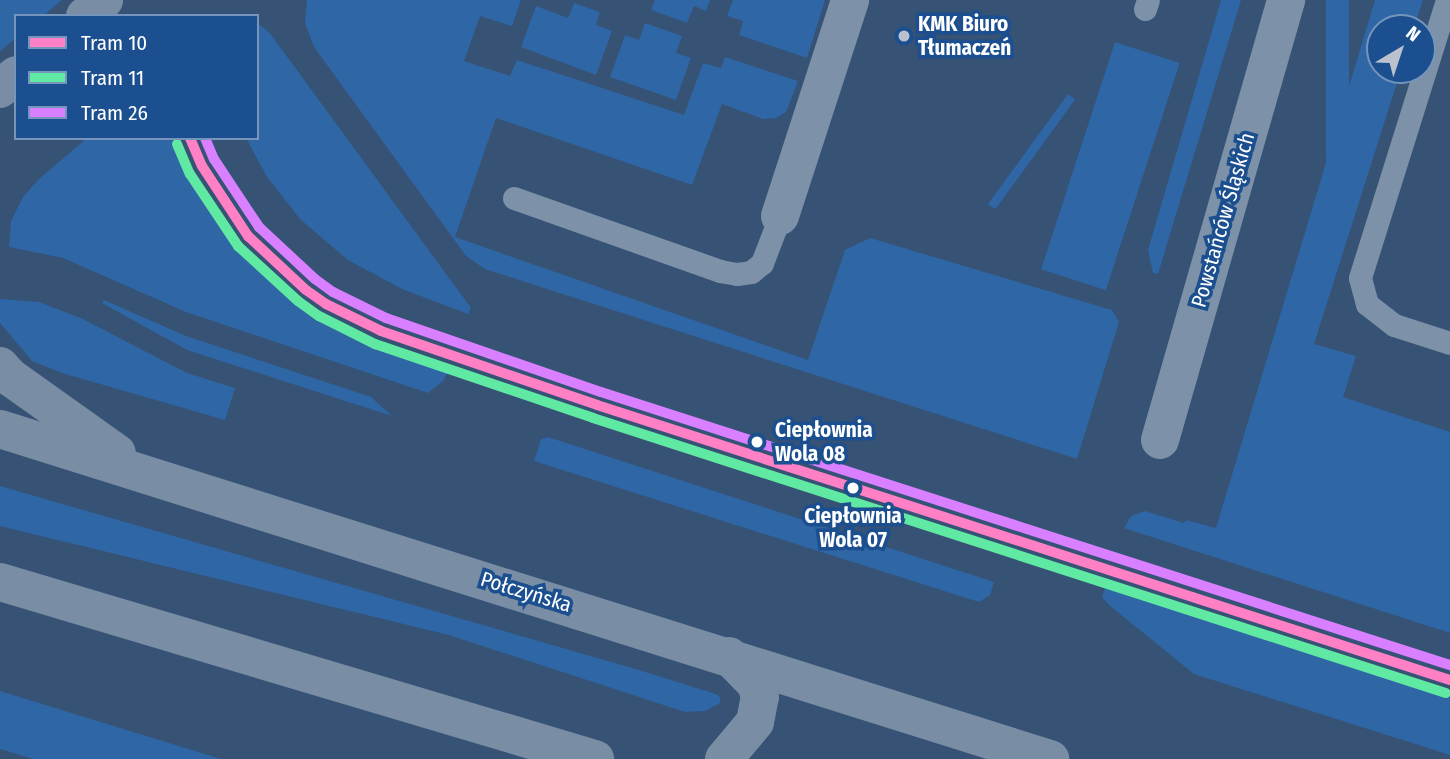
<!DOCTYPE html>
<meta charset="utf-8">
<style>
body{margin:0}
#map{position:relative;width:1450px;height:759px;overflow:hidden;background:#365274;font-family:"Fira Sans Condensed",sans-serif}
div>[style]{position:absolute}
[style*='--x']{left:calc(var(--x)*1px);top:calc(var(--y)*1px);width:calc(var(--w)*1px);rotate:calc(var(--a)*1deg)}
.green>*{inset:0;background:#2f66a5;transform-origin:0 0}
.lane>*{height:23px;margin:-11.5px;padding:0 11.5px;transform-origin:11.5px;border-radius:11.5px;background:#7d92a8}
.street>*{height:38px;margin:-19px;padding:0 19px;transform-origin:19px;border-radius:19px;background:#7d92a8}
.secondary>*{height:38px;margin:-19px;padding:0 19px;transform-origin:19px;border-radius:19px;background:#798da4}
.tram-1>*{height:10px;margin:-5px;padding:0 5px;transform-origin:5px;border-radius:5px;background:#ff80c5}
.tram-2>*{height:10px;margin:-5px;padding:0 5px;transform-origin:5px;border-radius:5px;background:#60e9a3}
.tram-3>*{height:10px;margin:-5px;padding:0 5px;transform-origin:5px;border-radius:5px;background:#d880ff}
.dots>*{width:19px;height:19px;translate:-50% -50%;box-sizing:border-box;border:4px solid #1b4f8f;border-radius:50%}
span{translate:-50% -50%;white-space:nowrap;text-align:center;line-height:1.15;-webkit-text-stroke:7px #1b4f8f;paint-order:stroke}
.poi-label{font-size:21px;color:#fff;font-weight:700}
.left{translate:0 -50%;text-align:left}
.street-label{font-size:21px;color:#fff}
.stop-label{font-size:21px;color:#fff;font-weight:700}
.legend{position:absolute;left:14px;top:14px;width:245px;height:126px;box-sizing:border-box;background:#1b4f8f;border:2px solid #7695bc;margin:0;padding:9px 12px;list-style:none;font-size:21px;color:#fff}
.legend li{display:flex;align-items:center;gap:14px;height:35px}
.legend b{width:35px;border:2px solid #7695bc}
.north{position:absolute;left:1366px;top:14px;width:70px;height:70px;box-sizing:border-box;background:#1b4f8f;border:2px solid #7695bc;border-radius:50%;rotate:39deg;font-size:19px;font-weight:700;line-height:28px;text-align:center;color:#fff}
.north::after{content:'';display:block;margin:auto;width:24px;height:32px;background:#b9c2ce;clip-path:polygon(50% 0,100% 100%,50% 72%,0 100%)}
</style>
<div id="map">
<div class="green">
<i style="clip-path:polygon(0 0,62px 0,43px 16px,16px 16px,16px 38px,0 51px)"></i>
<i style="clip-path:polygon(307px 0,521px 0,512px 26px,480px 16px,464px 61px,510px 76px,517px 60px,684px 115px,703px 63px,721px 68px,725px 57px,798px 81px,786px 112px,776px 118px,763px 119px,722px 104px,692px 185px,496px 118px,455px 237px,808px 360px,845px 250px,870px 238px,1112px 310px,1119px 322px,1077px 459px,485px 269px,466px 256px,314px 47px,305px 23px)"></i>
<i style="clip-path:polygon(655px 0,710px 0,706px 11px,694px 6px,687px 23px,651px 10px)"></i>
<i style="clip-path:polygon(733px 0,825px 0,807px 58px,739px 35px,743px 21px,727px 16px)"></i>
<i style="clip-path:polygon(1221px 0,1241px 0,1158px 274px,1153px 273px,1148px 250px)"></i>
<i style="left:1326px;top:0;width:23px;height:173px"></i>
<i style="clip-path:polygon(1375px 0,1423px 0,1414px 28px,1380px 28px,1380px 70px,1401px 70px,1314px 344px,1356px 356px,1343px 397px,1450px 432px,1450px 633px,1124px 528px,1131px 516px,1145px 511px,1184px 523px,1186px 520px,1216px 528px)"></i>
<i style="clip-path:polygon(574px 3px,600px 12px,596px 25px,612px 31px,596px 75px,521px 47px,536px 6px,568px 18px)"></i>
<i style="clip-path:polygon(257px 23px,269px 32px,471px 308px,468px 314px,402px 289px,348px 260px,301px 220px,267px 177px,246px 138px,257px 138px)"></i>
<i style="clip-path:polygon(645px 23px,682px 36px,676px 53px,691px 58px,676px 100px,610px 77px,625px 35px,639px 40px)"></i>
<i style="left:1115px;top:42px;width:68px;height:239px;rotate:18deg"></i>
<i style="left:1068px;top:94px;width:9px;height:136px;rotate:36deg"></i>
<i style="clip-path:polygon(87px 138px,176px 138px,194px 178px,226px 229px,268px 274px,327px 319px,364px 338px,449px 370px,443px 381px,428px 393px,186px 312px,63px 258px,9px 247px,11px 221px,23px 197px,39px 179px)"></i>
<i style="clip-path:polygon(0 299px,39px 302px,83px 319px,187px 373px,235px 388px,225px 420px,62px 373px,32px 361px,0 323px)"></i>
<i style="clip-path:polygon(104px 300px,186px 336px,371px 397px,392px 416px,187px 350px,102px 303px)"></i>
<i style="clip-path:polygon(548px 437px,994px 582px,990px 595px,979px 602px,534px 461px,541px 439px)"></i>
<i style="clip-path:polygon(0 486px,639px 670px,716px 694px,720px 697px,720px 703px,705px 711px,685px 712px,449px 635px,0 526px)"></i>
<i style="clip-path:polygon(1107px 582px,1450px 694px,1450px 755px,1194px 674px,1109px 605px,1102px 597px)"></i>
<i style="clip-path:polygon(0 691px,221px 759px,33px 759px,0 749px)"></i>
</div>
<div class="lane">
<i style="--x:1447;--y:0;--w:291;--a:107.4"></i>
<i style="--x:1360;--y:278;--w:27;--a:75"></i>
<i style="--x:1367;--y:304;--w:34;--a:38"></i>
<i style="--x:1394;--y:325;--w:59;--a:17.8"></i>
<i style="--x:1145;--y:9;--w:9;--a:-72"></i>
<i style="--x:514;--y:198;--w:219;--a:19.5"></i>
<i style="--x:720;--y:271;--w:17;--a:10"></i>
<i style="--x:737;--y:274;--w:14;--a:-8"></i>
<i style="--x:751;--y:272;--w:14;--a:-39"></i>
<i style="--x:762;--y:263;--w:50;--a:-69"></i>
</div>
<div class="street">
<i style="--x:780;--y:216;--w:227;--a:-72"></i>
<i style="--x:1160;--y:440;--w:458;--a:-74"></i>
</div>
<div class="secondary">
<i style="--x:85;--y:16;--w:25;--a:-40"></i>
<i style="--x:0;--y:89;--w:21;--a:-41"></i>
<i style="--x:0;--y:366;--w:15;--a:48"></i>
<i style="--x:10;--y:377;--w:131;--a:35.4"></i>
<i style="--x:0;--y:429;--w:1101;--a:17.45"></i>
<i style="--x:0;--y:582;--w:621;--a:16.57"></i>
<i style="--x:724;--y:759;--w:48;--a:-50"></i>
<i style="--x:755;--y:722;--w:25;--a:-79"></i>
<i style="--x:760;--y:697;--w:14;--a:-107"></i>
<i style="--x:756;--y:684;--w:39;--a:-134"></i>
</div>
<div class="tram-1">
<i style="--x:190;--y:138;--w:30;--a:67"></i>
<i style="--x:202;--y:166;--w:84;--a:56.7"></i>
<i style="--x:248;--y:236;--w:79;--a:43"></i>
<i style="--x:306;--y:290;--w:24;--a:35"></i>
<i style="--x:326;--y:304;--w:61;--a:26.1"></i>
<i style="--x:381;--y:331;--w:228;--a:18.9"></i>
<i style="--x:597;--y:405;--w:896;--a:17.87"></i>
</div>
<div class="tram-2">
<i style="--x:177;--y:144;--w:33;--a:67"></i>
<i style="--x:190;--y:174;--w:87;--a:56.3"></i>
<i style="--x:238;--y:246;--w:81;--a:42.5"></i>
<i style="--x:298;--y:301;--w:26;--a:36"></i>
<i style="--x:319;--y:316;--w:63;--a:26.6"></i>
<i style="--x:375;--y:344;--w:230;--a:18.7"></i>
<i style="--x:593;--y:418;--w:896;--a:17.87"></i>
</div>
<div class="tram-3">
<i style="--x:205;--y:138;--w:23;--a:67"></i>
<i style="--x:214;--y:159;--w:82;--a:56.5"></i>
<i style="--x:259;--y:227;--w:76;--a:42.9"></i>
<i style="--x:315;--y:279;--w:22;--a:36"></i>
<i style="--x:333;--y:292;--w:59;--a:26.1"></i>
<i style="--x:386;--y:318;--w:227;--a:19"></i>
<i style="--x:601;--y:392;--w:892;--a:17.83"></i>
</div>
<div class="dots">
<i style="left:904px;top:36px;background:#b9c2ce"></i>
<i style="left:757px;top:442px;background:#fff"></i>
<i style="left:853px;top:488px;background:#fff"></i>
</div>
<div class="poi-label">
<span class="left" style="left:918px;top:36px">KMK Biuro<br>Tłumaczeń</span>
</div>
<div class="street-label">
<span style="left:1223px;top:220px;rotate:-74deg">Powstańców Śląskich</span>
<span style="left:526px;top:592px;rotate:17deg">Połczyńska</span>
</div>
<div class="stop-label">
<span class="left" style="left:775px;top:442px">Ciepłownia<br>Wola 08</span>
<span style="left:853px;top:528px">Ciepłownia<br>Wola 07</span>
</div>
<ul class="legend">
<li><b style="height:9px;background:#ff80c5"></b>Tram 10</li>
<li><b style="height:9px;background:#60e9a3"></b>Tram 11</li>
<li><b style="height:9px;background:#d880ff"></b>Tram 26</li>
</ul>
<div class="north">N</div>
</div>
